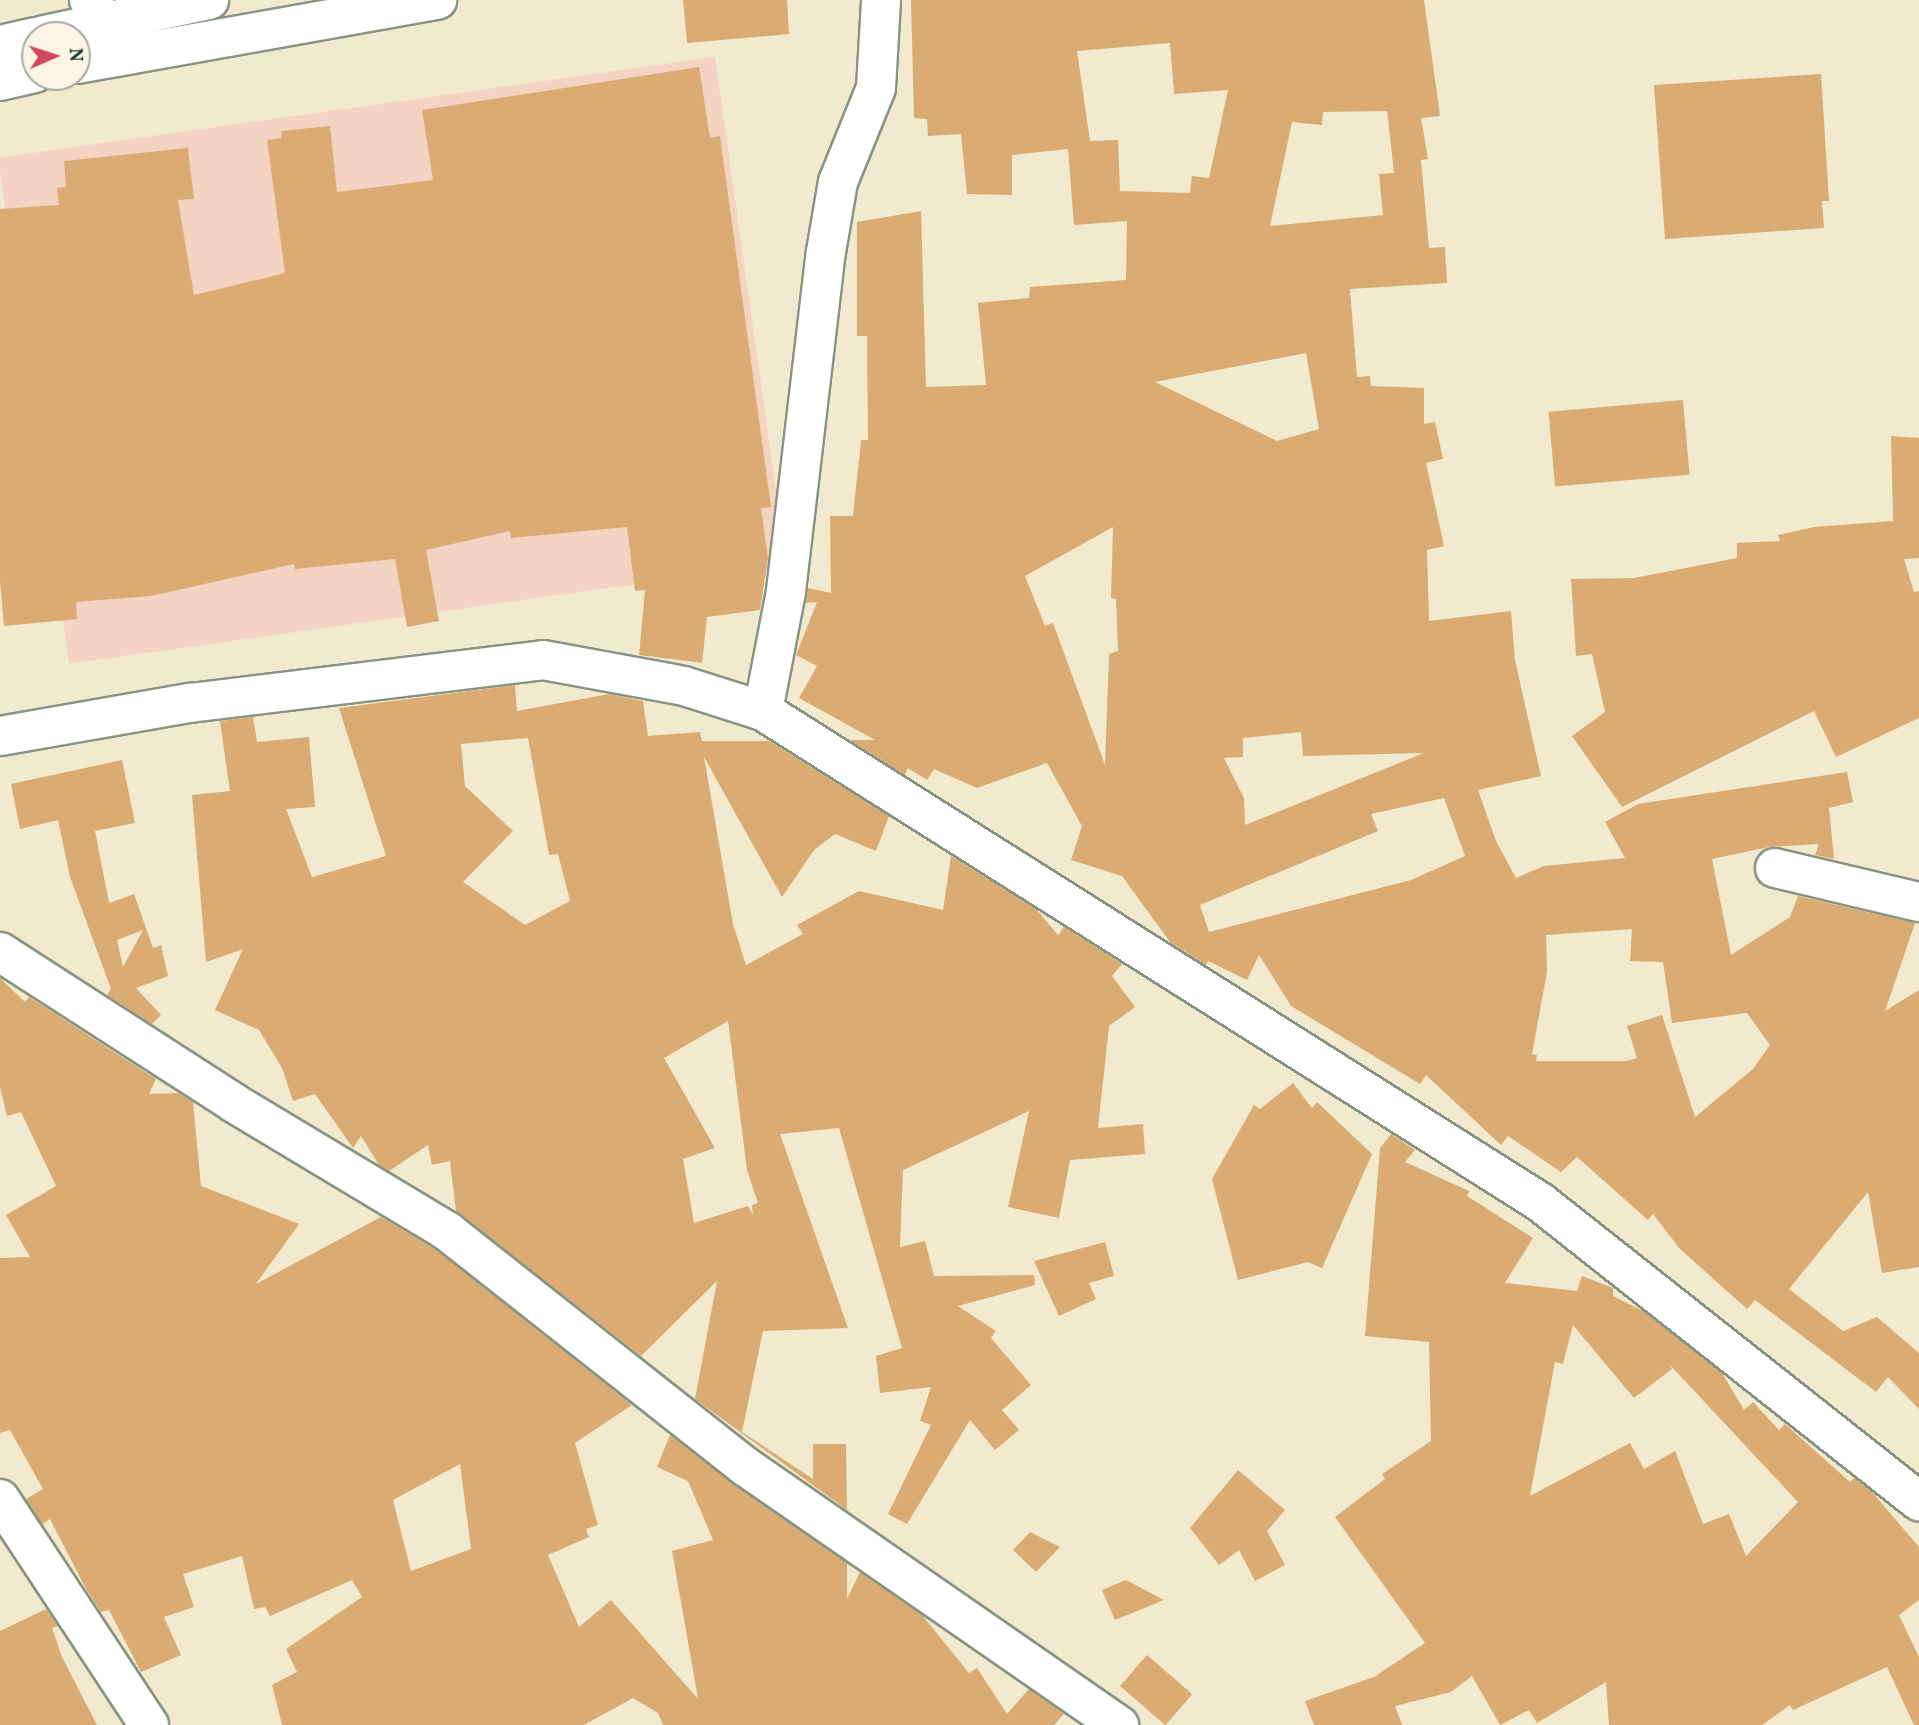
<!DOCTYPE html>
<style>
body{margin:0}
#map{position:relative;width:1919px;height:1725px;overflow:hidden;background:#f1eacf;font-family:Vollkorn,serif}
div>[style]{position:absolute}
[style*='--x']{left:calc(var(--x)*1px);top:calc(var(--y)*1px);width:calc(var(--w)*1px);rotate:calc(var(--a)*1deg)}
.built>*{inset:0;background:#f5d3c2;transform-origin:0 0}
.building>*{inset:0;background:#daac73;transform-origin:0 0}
.roads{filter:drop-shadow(2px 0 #889482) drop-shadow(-2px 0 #889482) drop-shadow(0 2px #889482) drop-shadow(0 -2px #889482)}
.minor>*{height:38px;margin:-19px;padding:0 19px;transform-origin:19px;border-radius:19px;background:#fff}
.major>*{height:38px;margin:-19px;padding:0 19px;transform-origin:19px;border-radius:19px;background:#fff}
span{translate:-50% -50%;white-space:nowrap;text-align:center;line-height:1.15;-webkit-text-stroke:5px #fcf5e5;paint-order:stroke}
.north{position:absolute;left:21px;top:21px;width:70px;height:70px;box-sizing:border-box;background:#fcf5e5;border:2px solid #a4ab9e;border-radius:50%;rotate:87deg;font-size:19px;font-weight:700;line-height:28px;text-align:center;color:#1f3d34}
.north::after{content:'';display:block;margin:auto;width:24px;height:32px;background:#d1495b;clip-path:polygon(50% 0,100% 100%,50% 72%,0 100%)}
</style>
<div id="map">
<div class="built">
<i style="left:715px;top:57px;width:511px;height:724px;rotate:82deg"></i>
</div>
<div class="building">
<i style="clip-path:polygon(683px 0,787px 0,789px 34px,687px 43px)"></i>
<i style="clip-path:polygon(evenodd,911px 0,1424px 0,1440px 116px,1421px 118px,1428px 159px,1421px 160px,1429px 248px,1445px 247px,1447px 283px,1350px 289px,1357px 377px,1370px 376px,1371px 386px,1424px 388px,1424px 424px,1435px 422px,1443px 459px,1426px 463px,1444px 546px,1427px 550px,1429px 621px,1511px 611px,1515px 660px,1541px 776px,1478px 790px,1496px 841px,1516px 878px,1544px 866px,1625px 858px,1605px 822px,1638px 804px,1847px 772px,1853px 802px,1829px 808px,1834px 859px,1815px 855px,1819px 844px,1769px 847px,1712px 859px,1731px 955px,1790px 917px,1798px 896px,1915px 923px,1885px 1011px,1919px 990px,1919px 1267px,1882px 1273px,1868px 1192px,1789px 1289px,1843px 1331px,1877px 1317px,1919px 1353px,1919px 1409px,1888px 1377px,1876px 1392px,1755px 1300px,1747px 1309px,1680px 1249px,1653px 1214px,1648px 1220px,1577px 1157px,1561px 1172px,1508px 1136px,1501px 1145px,1426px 1075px,1420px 1084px,1291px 1006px,1259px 955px,1247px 980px,1208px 961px,1206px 965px,1170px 942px,1122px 876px,1071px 860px,1082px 826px,1047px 763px,977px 788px,934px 769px,927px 780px,908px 768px,905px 775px,850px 740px,875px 740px,799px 698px,817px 666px,796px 655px,817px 602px,806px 603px,808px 588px,831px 593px,830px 516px,853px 516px,861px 440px,868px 440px,867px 336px,857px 336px,857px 222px,921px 211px,926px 387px,986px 385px,978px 303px,1029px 298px,1030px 287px,1126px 280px,1127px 221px,1074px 225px,1068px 149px,1012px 155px,1012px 195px,967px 194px,961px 134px,928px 136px,927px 119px,914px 118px,911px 0,1170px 43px,1174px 94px,1228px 90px,1209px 178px,1192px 176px,1190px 193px,1120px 191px,1118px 140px,1090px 141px,1077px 51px,1170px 43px,911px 0,1387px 111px,1394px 173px,1379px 174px,1383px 215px,1270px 226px,1292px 122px,1322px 125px,1323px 112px,1387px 111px,911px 0,1306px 353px,1319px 429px,1277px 441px,1155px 382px,1306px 353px,911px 0,1113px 527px,1111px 598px,1116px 599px,1118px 651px,1109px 654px,1105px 765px,1053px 623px,1045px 626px,1025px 576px,1113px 527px,911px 0,1301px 732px,1303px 756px,1424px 753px,1245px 825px,1244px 798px,1224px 758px,1243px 757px,1243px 738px,1301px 732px,911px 0,1444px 798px,1465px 856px,1411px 880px,1209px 932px,1200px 905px,1378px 831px,1371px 814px,1444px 798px,911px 0,1632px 929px,1630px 961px,1663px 962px,1672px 1023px,1747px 1013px,1770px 1045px,1753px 1069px,1695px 1117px,1662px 1015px,1627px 1026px,1637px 1058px,1626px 1061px,1536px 1061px,1537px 1055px,1532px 1054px,1547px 972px,1546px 935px,1632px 929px)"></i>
<i style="clip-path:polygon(699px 67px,710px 138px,720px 136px,771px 507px,761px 508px,768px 559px,760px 610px,707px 617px,702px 663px,639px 655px,645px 590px,635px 591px,627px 527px,511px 538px,510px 531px,426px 550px,439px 621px,407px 627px,395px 559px,295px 569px,294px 564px,151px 596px,76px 602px,77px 619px,4px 626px,0 581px,0 209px,59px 205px,57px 188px,66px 187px,64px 161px,188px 148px,194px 199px,178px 200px,194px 295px,285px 273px,267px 140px,282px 138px,281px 131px,330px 126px,337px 192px,433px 180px,422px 110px)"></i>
<i style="clip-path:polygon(1821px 74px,1829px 201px,1822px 201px,1824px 228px,1665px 239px,1654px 85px)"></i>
<i style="left:1683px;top:400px;width:75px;height:135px;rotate:85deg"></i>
<i style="clip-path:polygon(1891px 436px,1919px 438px,1919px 558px,1904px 559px,1914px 592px,1919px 591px,1919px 718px,1836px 757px,1814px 711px,1622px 807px,1572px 736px,1605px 712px,1592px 654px,1576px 656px,1571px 579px,1634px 578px,1737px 558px,1737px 543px,1780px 541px,1778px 535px,1814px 527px,1893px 521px)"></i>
<i style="clip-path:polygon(evenodd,515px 685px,517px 711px,609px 694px,643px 701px,648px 736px,700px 732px,702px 741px,769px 741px,889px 816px,876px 851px,835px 834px,814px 850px,782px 897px,704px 757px,733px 924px,746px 965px,803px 934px,797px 925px,859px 891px,943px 910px,951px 856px,1036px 909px,1058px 935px,1064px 927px,1122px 964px,1112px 976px,1135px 1007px,1109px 1026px,1098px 1128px,1143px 1124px,1145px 1154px,1070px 1160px,1059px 1218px,1008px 1207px,1029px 1111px,903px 1170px,900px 1247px,925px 1241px,934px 1276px,1034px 1275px,1035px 1285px,958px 1306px,996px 1331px,991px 1338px,1031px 1385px,1002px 1410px,1019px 1430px,995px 1450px,970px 1420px,907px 1524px,888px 1514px,931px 1425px,920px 1421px,931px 1387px,880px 1393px,876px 1356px,902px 1348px,839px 1128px,780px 1134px,848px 1328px,763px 1331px,742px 1432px,813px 1479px,813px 1444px,846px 1444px,847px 1510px,695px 1399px,717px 1281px,641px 1356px,456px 1211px,450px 1161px,432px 1165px,428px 1145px,389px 1171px,379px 1165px,361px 1136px,353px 1148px,315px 1094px,293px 1101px,282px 1068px,259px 1030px,215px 1010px,243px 949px,206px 962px,192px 795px,230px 791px,220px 721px,253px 717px,257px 742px,309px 737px,315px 807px,286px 809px,312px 877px,386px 856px,339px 708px,515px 685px,528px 738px,549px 855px,558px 854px,570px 901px,525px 925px,463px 882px,513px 831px,465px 786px,461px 744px,528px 738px,515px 685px,728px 1021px,747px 1170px,758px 1203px,752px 1205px,753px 1215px,748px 1206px,694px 1223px,683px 1159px,715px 1148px,664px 1058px,728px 1021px)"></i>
<i style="clip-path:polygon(evenodd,122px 760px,135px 823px,95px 831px,109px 903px,134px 894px,153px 948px,161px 945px,168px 976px,136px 988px,161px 1015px,152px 1024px,107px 995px,111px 989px,70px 877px,58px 820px,20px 829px,11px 784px,122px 760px,143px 930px,123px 967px,117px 940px,143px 930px)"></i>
<i style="clip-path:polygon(evenodd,0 978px,25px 1002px,29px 997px,156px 1079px,149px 1094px,178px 1093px,193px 1102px,201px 1186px,299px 1224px,256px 1284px,381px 1217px,435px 1249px,632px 1405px,575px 1443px,598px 1525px,586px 1529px,589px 1537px,548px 1555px,579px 1627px,611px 1600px,698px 1699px,672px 1551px,713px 1540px,688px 1481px,657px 1467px,670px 1435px,847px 1563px,847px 1599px,860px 1572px,922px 1615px,969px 1673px,977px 1668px,1007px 1714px,1029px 1689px,1064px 1714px,1054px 1725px,663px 1725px,658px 1713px,633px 1698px,584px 1725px,282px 1725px,272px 1685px,297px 1672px,286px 1649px,362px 1597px,352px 1580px,270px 1616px,265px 1607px,254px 1609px,242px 1556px,183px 1574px,194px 1607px,164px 1617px,181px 1655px,141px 1672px,109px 1610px,101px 1612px,86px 1589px,50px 1519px,42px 1524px,26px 1499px,43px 1489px,10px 1430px,0 1433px,0 1258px,30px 1257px,6px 1215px,56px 1186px,21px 1112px,7px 1116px,0 1087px,0 978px,460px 1464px,471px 1549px,411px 1571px,393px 1500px,460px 1464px)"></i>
<i style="clip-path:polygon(1293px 1083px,1312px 1108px,1317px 1102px,1372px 1154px,1322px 1268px,1308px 1262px,1238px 1280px,1212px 1179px,1254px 1105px,1260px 1109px)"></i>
<i style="clip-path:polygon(evenodd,1391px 1134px,1415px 1150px,1405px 1162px,1469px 1191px,1467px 1196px,1533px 1238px,1505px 1283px,1577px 1291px,1582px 1276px,1613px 1288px,1613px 1296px,1645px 1312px,1722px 1373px,1744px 1410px,1753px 1402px,1779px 1430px,1785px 1424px,1850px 1482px,1854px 1478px,1872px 1492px,1919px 1547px,1919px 1600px,1899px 1615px,1919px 1657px,1919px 1725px,1914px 1725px,1887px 1667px,1793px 1710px,1790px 1705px,1762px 1725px,1609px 1725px,1606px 1682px,1537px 1723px,1529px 1710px,1500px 1725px,1472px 1676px,1451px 1692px,1395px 1706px,1402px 1725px,1314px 1725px,1305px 1701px,1374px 1677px,1425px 1643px,1335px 1517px,1385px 1479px,1382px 1474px,1431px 1441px,1429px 1342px,1365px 1336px,1380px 1148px,1391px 1134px,1573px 1325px,1634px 1398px,1672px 1369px,1670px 1365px,1798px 1502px,1746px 1556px,1729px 1514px,1703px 1524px,1675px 1451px,1644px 1469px,1630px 1443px,1530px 1496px,1555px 1362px,1563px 1364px,1573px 1325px)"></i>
<i style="clip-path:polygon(1105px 1242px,1114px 1276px,1089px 1283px,1096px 1299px,1059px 1316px,1034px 1261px)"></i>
<i style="clip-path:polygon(1238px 1470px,1285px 1510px,1267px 1531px,1285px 1565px,1255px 1581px,1239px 1550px,1219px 1565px,1190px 1528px)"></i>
<i style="clip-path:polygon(1030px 1532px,1060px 1547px,1036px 1572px,1013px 1550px)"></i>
<i style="clip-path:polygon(1126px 1580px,1164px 1600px,1115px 1620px,1102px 1590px)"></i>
<i style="clip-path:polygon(46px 1609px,58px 1626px,52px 1628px,62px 1657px,97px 1725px,0 1725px,0 1631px)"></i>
<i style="left:1147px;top:1655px;width:60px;height:41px;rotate:41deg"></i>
</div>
<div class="roads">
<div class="minor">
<i style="--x:89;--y:0;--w:26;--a:54"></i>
<i style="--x:763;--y:711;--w:122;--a:-79.1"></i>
<i style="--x:786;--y:591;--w:341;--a:-83.3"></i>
<i style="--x:826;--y:252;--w:71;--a:-80.3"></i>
<i style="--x:838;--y:182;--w:101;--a:-68"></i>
<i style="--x:876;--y:88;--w:88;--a:-86.7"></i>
<i style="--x:0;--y:736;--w:193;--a:-9.9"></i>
<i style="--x:190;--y:703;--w:356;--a:-6.9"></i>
<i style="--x:543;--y:660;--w:143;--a:10.4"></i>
<i style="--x:684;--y:686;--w:83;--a:17.6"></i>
<i style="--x:763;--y:711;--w:919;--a:32.29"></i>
<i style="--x:1540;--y:1202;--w:483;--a:38.3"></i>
<i style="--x:1775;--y:868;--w:148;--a:13.3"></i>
<i style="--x:0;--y:952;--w:278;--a:32.8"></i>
<i style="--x:234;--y:1103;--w:249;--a:31"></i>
<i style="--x:447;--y:1231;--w:381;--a:38.3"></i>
<i style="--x:746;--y:1467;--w:454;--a:34.7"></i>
<i style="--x:0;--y:1499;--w:271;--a:56.6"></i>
</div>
<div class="major">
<i style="--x:44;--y:35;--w:169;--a:-12"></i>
<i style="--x:0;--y:45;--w:36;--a:-13"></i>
<i style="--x:77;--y:64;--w:366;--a:-10.1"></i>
<i style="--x:0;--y:81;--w:36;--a:-13"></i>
</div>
</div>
<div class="north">N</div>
</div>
